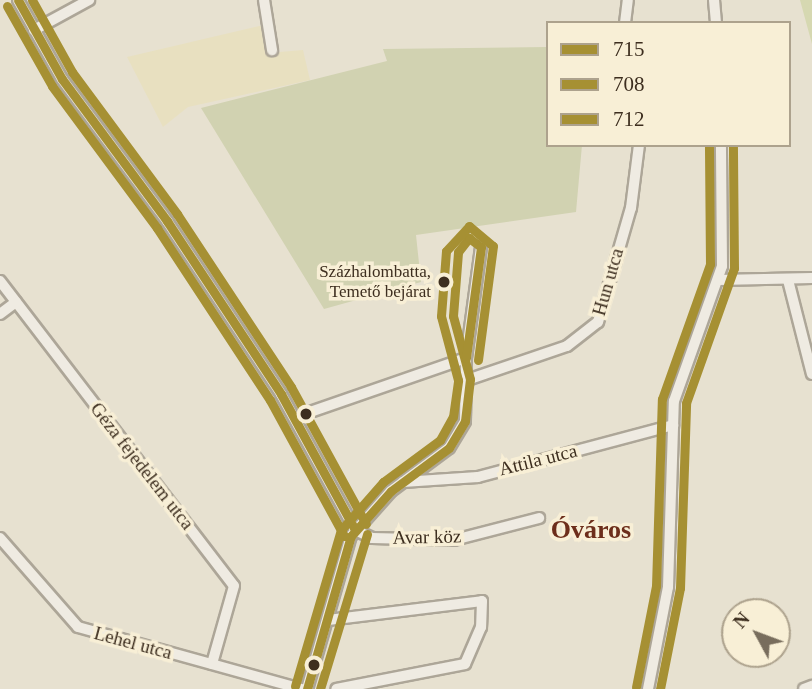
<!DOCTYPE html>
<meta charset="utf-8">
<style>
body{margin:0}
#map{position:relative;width:812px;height:689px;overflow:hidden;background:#e7e1d0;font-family:Georgia,serif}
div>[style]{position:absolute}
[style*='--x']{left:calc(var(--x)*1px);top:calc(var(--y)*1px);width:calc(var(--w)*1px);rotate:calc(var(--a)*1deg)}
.farmland>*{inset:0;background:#e8e0c0}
.green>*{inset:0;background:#d6d8b1}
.cemetery>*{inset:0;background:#d1d2b1}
.roads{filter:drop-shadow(2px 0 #ada698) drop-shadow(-2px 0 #ada698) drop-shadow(0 2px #ada698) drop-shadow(0 -2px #ada698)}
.minor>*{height:10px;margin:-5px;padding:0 5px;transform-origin:5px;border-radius:5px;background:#efebe2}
.bus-1>*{height:9px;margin:-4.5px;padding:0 4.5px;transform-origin:4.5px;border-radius:4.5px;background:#a69033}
.bus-2>*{height:9px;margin:-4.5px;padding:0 4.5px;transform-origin:4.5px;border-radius:4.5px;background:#a69033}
.bus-3>*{height:9px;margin:-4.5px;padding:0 4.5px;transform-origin:4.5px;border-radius:4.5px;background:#a69033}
.dots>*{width:19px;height:19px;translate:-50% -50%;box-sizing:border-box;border:4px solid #f8efd6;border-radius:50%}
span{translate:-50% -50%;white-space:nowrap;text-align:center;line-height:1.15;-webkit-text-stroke:7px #f8efd6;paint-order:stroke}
.bus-label{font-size:17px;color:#3d2e1f}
.right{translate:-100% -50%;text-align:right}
.street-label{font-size:19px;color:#3d2e1f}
.district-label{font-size:26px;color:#6d2e1b;font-weight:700}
.legend{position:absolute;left:546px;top:21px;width:245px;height:126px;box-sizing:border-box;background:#f8efd6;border:2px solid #ada28d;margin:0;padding:9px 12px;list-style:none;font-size:21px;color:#3d2e1f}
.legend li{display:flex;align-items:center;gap:14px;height:35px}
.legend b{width:35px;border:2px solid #ada28d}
.north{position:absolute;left:721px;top:598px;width:70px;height:70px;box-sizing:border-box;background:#f8efd6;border:2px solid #ada28d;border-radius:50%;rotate:311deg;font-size:19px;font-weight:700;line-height:28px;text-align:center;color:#3d2e1f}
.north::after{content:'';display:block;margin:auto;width:24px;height:32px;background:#786d5d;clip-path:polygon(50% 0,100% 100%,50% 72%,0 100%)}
</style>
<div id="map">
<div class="farmland">
<i style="clip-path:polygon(264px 25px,268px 53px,303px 50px,310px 80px,188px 107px,163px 127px,127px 57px)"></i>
</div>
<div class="green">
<i style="clip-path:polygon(800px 0,812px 0,812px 44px)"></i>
</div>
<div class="cemetery">
<i style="clip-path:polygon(548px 47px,548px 145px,582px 145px,576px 212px,416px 235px,421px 282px,324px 309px,201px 108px,387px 61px,383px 49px)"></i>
</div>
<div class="roads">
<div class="minor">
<i style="--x:18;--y:0;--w:90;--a:60.9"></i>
<i style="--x:62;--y:79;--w:177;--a:53.5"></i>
<i style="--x:167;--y:221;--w:207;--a:56.6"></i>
<i style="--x:281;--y:394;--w:155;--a:61.4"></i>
<i style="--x:355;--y:530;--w:19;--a:25"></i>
<i style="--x:372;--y:538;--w:82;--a:1.4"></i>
<i style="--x:454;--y:540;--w:88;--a:-14.5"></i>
<i style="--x:264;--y:0;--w:51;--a:80.9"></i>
<i style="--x:714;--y:0;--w:23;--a:85"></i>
<i style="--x:625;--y:23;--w:23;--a:-83"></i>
<i style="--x:34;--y:30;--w:63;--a:-28.6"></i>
<i style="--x:718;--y:280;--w:94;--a:-1.2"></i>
<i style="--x:788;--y:280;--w:97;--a:75.7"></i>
<i style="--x:0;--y:281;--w:384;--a:52.5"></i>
<i style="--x:234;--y:586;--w:81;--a:105.8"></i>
<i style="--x:0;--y:314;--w:20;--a:-37"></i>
<i style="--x:470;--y:379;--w:102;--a:-18.8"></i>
<i style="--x:567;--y:346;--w:39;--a:-38"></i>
<i style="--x:598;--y:322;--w:119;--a:-73.9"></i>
<i style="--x:631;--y:208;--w:64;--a:-82.8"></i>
<i style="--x:313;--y:411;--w:162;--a:-19.1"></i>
<i style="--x:403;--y:482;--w:75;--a:-3.8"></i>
<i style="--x:478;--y:477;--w:202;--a:-14.9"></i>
<i style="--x:0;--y:538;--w:118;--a:48.8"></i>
<i style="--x:78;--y:627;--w:232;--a:15.5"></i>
<i style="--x:328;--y:620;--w:155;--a:-7"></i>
<i style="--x:482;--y:601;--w:26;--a:92"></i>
<i style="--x:481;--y:627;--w:40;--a:113.4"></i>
<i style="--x:465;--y:664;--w:131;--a:169"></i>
<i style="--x:307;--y:689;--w:159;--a:-74"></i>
<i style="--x:351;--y:536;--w:60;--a:-48.4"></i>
<i style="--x:391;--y:491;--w:72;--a:-36.6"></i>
<i style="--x:449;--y:448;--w:31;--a:-59"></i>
<i style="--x:465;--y:421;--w:63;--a:-89.1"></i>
<i style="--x:466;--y:358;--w:112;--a:-82.3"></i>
<i style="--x:648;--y:689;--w:104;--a:-78.9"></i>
<i style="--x:668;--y:587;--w:186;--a:-88.2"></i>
<i style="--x:674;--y:401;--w:143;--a:-70.4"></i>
<i style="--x:722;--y:266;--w:121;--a:-90.5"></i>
<i style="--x:804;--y:689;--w:9;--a:-21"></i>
</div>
</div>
<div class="bus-1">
<i style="--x:18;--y:0;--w:90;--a:60.9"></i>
<i style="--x:62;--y:79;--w:177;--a:53.5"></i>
<i style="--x:167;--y:221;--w:207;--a:56.6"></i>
<i style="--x:281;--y:394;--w:155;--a:61.4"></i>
<i style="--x:307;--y:689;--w:159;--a:-74"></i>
<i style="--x:351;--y:536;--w:60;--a:-48.4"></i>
<i style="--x:391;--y:491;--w:72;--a:-36.6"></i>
<i style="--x:449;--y:448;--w:31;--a:-59"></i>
<i style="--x:465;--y:421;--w:42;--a:-83.2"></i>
<i style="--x:470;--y:379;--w:65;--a:-105.1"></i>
<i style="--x:453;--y:316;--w:64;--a:-85.5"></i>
<i style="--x:458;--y:252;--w:18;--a:-52"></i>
<i style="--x:469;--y:238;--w:15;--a:37"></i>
<i style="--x:481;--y:247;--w:112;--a:97.7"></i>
</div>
<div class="bus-2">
<i style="--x:7;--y:6;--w:92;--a:60.6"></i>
<i style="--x:52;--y:86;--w:177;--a:53.5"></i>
<i style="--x:157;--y:228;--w:206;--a:56.7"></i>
<i style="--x:270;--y:400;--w:155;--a:61.4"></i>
<i style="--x:320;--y:689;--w:162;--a:-73.1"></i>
<i style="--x:660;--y:689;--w:103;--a:-78.8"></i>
<i style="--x:680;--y:588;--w:185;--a:-88.1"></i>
<i style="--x:686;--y:403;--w:143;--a:-70.4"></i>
<i style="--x:734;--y:268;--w:123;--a:-90.5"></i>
</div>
<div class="bus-3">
<i style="--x:32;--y:0;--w:82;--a:60.9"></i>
<i style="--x:72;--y:72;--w:177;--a:53.5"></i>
<i style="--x:177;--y:214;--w:207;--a:56.6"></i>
<i style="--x:291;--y:387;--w:156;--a:61.3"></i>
<i style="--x:295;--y:686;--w:163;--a:-73.6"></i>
<i style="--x:341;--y:530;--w:64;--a:-48.8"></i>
<i style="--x:383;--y:482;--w:71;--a:-36.4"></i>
<i style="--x:440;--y:440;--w:26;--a:-61"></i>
<i style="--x:453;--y:417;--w:37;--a:-82"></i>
<i style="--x:458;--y:380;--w:66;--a:-104.9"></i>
<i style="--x:441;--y:316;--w:65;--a:-85.6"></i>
<i style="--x:446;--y:251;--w:34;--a:-47"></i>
<i style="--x:469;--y:226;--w:31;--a:40"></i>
<i style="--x:493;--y:246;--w:115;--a:97.5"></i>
<i style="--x:636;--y:687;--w:103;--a:-78.8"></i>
<i style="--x:656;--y:586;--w:187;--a:-88.2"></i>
<i style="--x:662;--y:399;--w:143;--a:-70.4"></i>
<i style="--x:710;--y:264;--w:119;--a:-90.5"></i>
</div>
<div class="dots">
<i style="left:444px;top:282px;background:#3d2e1f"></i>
<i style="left:306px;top:414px;background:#3d2e1f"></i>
<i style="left:314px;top:665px;background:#3d2e1f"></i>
</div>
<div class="bus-label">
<span class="right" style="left:431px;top:282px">Százhalombatta,<br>Temető bejárat</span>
</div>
<div class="street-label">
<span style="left:608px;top:282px;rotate:-74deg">Hun utca</span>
<span style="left:538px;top:460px;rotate:-14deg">Attila utca</span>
<span style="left:142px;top:466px;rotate:52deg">Géza fejedelem utca</span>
<span style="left:427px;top:537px;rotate:-1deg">Avar köz</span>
<span style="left:133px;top:643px;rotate:15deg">Lehel utca</span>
</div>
<div class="district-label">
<span style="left:591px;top:530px">Óváros</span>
</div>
<ul class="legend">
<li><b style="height:9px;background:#a69033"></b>715</li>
<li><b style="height:9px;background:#a69033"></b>708</li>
<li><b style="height:9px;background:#a69033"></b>712</li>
</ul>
<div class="north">N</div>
</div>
